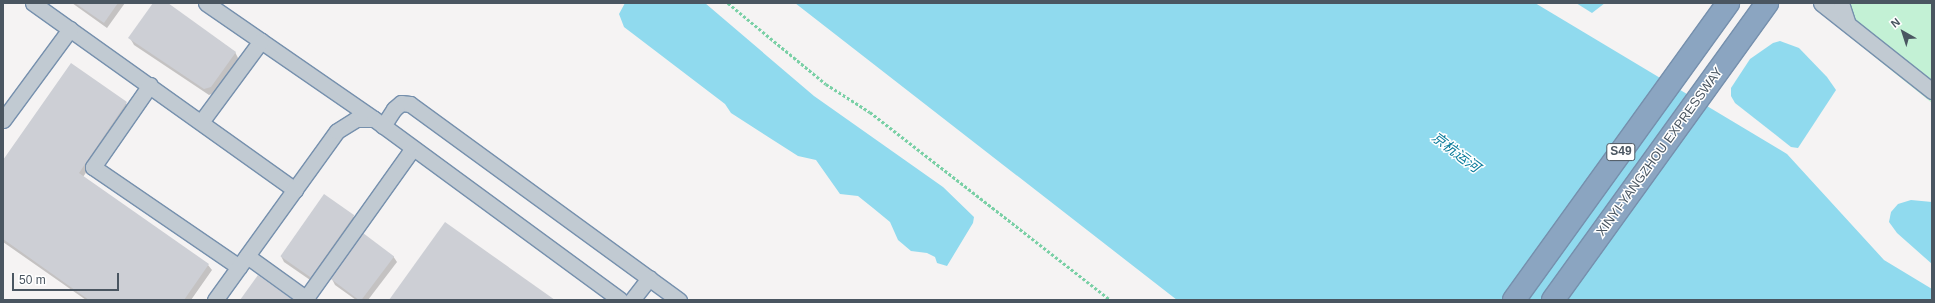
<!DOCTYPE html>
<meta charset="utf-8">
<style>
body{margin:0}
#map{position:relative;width:1935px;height:303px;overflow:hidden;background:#f5f3f3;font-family:Helvetica,"Noto Sans SC",sans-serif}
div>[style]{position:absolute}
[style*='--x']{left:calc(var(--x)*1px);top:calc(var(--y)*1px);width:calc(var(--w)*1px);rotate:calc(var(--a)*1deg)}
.green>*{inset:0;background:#c3f1d5}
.water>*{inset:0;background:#90daee}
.shadow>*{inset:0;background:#0003}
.building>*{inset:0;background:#cdcfd5;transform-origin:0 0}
.path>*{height:2.5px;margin-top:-1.25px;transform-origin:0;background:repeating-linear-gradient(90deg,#7ad0a6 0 3px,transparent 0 5px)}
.roads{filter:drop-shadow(1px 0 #7690ad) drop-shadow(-1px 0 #7690ad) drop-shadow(0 1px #7690ad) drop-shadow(0 -1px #7690ad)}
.minor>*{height:15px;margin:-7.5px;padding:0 7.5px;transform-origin:7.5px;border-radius:7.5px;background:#c1cad2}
.highway>*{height:22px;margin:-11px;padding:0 11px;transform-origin:11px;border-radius:11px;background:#8ba5c1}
span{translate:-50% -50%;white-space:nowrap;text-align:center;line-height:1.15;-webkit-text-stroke:3px #fff;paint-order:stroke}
.shield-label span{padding:1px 3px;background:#fff;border:1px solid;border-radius:3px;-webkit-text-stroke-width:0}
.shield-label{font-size:12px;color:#4a5661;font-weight:700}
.street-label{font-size:13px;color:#4a5661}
.water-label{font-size:14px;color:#0c7c9b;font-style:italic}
.frame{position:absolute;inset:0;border:4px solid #4a5661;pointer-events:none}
.north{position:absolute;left:1883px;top:12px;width:40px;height:40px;-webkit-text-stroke:3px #fff;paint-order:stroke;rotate:321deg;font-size:11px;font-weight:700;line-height:16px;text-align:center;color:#4a5661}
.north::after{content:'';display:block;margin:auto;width:14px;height:18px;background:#4a5661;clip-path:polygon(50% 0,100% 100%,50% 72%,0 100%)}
.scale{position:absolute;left:12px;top:273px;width:107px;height:18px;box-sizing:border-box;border:2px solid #4a5661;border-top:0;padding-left:5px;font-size:12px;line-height:14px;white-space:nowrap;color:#4a5661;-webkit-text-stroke:3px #fff;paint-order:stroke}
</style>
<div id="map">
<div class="green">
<i style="clip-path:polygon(1830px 3px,1932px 3px,1932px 103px,1840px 29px)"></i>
</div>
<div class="water">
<i style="clip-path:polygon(625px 3px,705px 3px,814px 96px,943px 187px,974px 217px,973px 223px,947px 266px,937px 263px,935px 257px,927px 253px,911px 251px,898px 240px,890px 222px,873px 208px,858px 196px,840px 194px,816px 160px,798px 156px,731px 113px,725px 104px,624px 27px,619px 14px)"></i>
<i style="clip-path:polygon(795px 3px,1535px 3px,1787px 154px,1884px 260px,1932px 289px,1932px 300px,1177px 300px)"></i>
<i style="clip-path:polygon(1576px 3px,1605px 3px,1592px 13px)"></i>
<i style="clip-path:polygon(1780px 41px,1799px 48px,1827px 77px,1836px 90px,1798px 148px,1791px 147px,1735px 103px,1731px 96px,1731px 88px,1750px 59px,1773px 43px)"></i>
<i style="clip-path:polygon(1911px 200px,1932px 202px,1932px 264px,1897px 233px,1889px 222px,1891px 212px,1898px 204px)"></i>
</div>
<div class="shadow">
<i style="clip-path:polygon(72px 3px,125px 3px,107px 28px)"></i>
<i style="clip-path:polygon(154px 3px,166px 3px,235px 52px,239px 60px,219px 91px,209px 95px,134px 45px,130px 38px)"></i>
<i style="clip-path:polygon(126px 103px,129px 109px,83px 177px,208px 265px,212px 270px,191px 300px,86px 300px,3px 242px,3px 162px)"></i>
<i style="clip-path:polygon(353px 216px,357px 222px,313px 282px,284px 262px,281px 256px)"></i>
<i style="clip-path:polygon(393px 256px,397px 262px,368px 300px,356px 300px,335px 285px,332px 279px)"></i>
</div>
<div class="building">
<i style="clip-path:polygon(75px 3px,118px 3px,104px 23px)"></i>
<i style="clip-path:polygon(153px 3px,168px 3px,236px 52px,211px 87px,204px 89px,128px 38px)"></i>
<i style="clip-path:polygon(71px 63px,127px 102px,79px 173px,209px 264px,184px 300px,89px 300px,3px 239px,3px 160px)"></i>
<i style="left:324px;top:194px;width:37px;height:76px;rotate:35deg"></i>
<i style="clip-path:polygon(445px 222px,555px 300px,389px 300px)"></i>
<i style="left:363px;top:233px;width:39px;height:56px;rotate:37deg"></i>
<i style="clip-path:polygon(258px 275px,293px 300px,240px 300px)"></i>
</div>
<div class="path">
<i style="--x:728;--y:3;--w:127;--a:39.6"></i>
<i style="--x:826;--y:84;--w:52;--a:32.5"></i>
<i style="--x:870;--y:112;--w:306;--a:38"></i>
</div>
<div class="roads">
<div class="minor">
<i style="--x:33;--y:3;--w:322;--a:35.5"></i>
<i style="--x:206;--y:3;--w:204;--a:34.6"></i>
<i style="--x:1821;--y:3;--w:142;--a:38.4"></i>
<i style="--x:1841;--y:3;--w:22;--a:72"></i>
<i style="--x:150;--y:85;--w:100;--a:124.8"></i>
<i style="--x:93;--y:167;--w:177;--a:34.4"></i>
<i style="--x:3;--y:120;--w:113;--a:-53.6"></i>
<i style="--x:201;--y:122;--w:101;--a:-53.5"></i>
<i style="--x:383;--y:126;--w:20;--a:-57"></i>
<i style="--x:394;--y:109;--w:9;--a:-41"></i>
<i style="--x:401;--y:103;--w:9;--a:6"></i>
<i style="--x:410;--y:104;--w:333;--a:36.1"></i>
<i style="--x:247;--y:256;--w:75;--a:35.8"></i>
<i style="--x:306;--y:298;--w:184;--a:-54.5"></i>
<i style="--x:215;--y:300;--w:208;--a:-54.2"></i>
<i style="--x:337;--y:131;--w:22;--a:-32"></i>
<i style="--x:356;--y:119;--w:18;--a:0"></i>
<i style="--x:374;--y:119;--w:305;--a:36.3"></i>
<i style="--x:632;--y:300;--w:28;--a:-52"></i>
</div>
<div class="highway">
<i style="--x:1514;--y:300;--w:366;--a:-54.2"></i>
<i style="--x:1553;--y:300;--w:366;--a:-54.2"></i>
</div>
</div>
<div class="shield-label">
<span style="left:1621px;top:152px">S49</span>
</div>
<div class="street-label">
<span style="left:1660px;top:152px;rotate:-54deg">XINYI-YANGZHOU EXPRESSWAY</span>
</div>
<div class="water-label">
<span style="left:1456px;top:152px;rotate:37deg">京杭运河</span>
</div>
<div class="frame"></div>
<div class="north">N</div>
<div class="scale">50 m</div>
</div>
